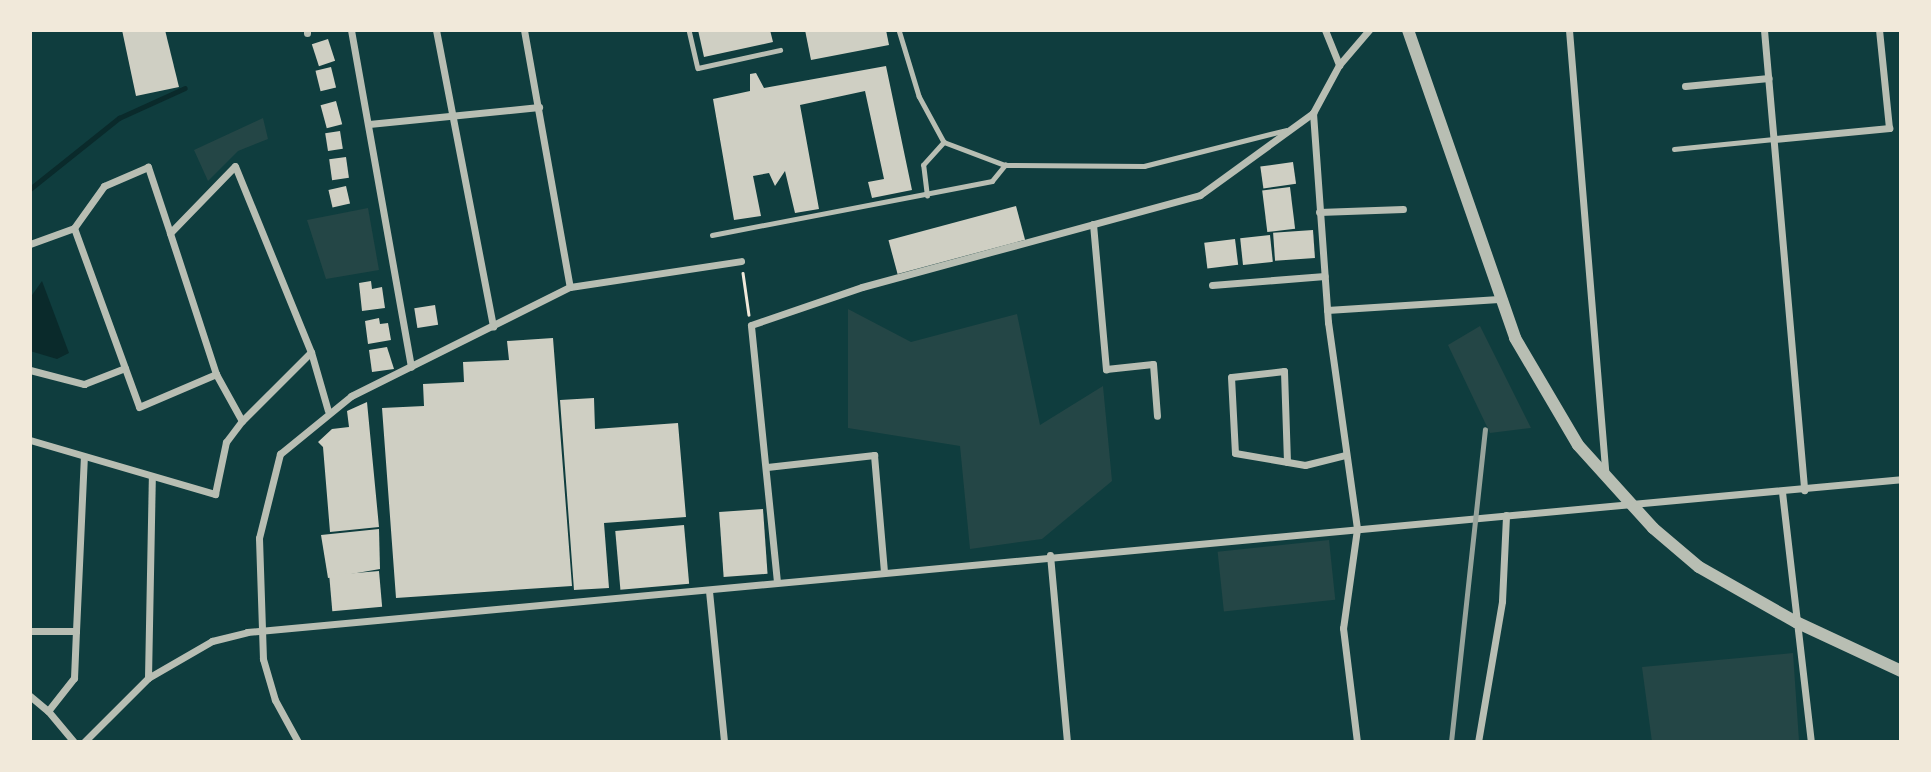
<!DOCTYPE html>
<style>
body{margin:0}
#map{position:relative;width:1931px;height:772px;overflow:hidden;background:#0f3d3e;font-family:"Noto Serif",serif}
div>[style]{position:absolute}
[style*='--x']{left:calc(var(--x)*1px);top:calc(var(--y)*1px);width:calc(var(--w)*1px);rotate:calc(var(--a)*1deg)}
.green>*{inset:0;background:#244646;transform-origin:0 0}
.water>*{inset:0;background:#0a2a2b}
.stream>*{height:4.5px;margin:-2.25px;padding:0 2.25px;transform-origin:2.25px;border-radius:2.25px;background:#0a2a2b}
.building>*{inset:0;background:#cfcfc3;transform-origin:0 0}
.path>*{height:2.5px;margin:-1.25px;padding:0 1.25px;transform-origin:1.25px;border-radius:1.25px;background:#f1e9da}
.service>*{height:4.5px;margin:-2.25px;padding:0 2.25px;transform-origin:2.25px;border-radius:2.25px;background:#b8beb3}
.minor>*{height:7px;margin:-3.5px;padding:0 3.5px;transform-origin:3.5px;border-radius:3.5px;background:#b8beb3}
.tertiary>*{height:12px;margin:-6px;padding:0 6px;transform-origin:6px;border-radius:6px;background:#b8beb3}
.rail>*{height:4.5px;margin:-2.25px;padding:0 2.25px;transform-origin:2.25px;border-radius:2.25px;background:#97a49c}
span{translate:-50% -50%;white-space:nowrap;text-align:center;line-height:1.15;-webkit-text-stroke:6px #f1e9da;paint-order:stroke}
.frame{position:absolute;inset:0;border:32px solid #f1e9da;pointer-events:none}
</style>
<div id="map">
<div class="green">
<i style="clip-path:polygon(263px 118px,268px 139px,238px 151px,208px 181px,194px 150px)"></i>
<i style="clip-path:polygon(368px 208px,379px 270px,326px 279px,307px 220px)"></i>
<i style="clip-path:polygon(848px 309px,911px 342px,1017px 314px,1040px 425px,1103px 386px,1112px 481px,1042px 539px,970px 549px,960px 446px,848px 428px)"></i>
<i style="clip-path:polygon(1480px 326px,1531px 428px,1490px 433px,1448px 345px)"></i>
<i style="left:1329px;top:540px;width:60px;height:112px;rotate:84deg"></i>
<i style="clip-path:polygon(1793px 653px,1799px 741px,1652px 742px,1642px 667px)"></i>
</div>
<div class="water">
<i style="clip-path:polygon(42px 281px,69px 353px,57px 359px,30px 351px,30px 298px)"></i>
</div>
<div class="stream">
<i style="--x:30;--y:189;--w:114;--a:-38.6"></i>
<i style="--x:119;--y:118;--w:72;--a:-24.4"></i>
</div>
<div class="building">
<i style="clip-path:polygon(122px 30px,165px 30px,179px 87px,136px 96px)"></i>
<i style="clip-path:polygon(698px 30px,770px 30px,773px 42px,704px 57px)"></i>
<i style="clip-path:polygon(805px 30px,886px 30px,889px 45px,811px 60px)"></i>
<i style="left:328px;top:39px;width:23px;height:17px;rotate:72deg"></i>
<i style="clip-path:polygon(886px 66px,912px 190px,872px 198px,868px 182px,884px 179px,865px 91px,800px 105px,819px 209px,795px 213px,785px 171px,775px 186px,769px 173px,753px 176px,761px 216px,734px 220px,713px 99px,750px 91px,750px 74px,756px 73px,764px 88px)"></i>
<i style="left:331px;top:67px;width:21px;height:16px;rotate:76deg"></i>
<i style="left:336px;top:101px;width:24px;height:16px;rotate:75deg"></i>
<i style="left:340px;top:131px;width:18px;height:15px;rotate:81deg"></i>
<i style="left:346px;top:157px;width:21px;height:17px;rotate:82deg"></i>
<i style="left:1293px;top:162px;width:22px;height:33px;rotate:82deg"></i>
<i style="left:346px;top:186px;width:18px;height:18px;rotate:77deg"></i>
<i style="left:1290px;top:187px;width:42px;height:28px;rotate:83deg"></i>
<i style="left:1016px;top:206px;width:35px;height:132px;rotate:75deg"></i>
<i style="left:1313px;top:230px;width:28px;height:40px;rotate:86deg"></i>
<i style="left:1270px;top:235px;width:27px;height:30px;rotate:84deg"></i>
<i style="left:1235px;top:239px;width:26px;height:31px;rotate:83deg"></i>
<i style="clip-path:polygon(371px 281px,372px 289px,382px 287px,385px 308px,362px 311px,359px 283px)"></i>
<i style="left:435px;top:305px;width:20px;height:21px;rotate:81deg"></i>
<i style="clip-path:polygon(379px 318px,380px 324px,388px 323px,391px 340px,368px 344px,365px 321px)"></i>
<i style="clip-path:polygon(553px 338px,572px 586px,396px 598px,382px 408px,424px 406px,423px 384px,464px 382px,463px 362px,509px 360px,507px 341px)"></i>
<i style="clip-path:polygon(387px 347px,394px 369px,372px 372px,369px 350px)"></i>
<i style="clip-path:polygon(594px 398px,595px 429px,678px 423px,686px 517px,604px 523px,609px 588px,574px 590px,560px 400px)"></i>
<i style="clip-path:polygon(367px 402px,379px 527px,330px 532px,323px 447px,318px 442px,332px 429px,349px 427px,347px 411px)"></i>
<i style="left:763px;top:509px;width:65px;height:44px;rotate:86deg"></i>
<i style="left:684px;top:525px;width:59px;height:69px;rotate:85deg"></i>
<i style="clip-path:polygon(379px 529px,380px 569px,328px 578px,321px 535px)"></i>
<i style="left:379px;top:571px;width:36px;height:50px;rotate:85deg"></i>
</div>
<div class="path">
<i style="--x:743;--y:273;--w:42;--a:81.9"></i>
</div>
<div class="service">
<i style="--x:689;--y:30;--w:39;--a:77"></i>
<i style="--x:698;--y:68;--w:84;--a:-12.4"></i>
<i style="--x:899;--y:30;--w:69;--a:73.1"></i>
<i style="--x:919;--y:96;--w:52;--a:61.5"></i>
<i style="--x:944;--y:142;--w:65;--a:20.7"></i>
<i style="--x:1005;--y:165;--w:139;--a:0.4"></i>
<i style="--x:1144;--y:166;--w:146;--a:-14.2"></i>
<i style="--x:1674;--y:149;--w:100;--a:-5.7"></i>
<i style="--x:927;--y:196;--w:31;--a:-97"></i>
<i style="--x:923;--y:165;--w:31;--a:-48"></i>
<i style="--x:712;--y:235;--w:285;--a:-10.9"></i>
<i style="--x:992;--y:181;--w:21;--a:-51"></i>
</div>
<div class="minor">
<i style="--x:351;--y:30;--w:342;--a:79.9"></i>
<i style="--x:436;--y:30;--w:302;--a:79.1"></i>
<i style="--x:524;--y:30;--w:261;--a:79.9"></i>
<i style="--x:1325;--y:30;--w:38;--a:68"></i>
<i style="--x:1569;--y:30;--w:443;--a:85.3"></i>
<i style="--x:1764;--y:30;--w:462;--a:85"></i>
<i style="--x:307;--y:33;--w:3;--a:-90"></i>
<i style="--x:1685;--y:86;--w:84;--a:-5.4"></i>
<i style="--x:1313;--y:113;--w:210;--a:85.9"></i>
<i style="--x:1328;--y:322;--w:209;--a:82"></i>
<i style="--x:1357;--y:529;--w:100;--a:98"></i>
<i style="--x:1343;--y:628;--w:115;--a:83"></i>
<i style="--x:369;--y:124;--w:171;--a:-5.7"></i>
<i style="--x:1775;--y:139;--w:115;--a:-5.5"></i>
<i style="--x:1889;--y:128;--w:99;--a:-95.8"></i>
<i style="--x:1319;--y:212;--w:84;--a:-2"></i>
<i style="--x:1093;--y:224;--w:146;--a:84.9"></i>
<i style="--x:1106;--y:369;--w:47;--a:-6.1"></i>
<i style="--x:1153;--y:364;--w:52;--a:85.6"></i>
<i style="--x:170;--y:233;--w:70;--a:-108.4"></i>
<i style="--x:148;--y:167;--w:48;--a:156.6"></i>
<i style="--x:104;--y:186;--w:52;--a:125.5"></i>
<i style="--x:74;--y:228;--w:190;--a:70"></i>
<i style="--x:139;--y:407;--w:84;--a:-23.2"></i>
<i style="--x:30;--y:244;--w:47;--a:-20"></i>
<i style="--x:1212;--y:285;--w:113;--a:-4.6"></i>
<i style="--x:1327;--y:310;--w:172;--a:-3.7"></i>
<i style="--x:311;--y:352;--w:98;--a:135"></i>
<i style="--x:242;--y:421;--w:54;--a:-119"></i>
<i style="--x:216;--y:374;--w:148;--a:-108.1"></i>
<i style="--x:170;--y:233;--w:93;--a:-45.9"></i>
<i style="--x:235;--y:166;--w:201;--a:67.8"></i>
<i style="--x:311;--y:352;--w:61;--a:73.9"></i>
<i style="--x:30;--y:370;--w:56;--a:14.5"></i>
<i style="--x:84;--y:384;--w:44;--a:-21.3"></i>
<i style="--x:30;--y:440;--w:193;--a:16.3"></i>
<i style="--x:215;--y:494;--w:53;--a:-78.1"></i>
<i style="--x:226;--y:442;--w:26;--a:-53"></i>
<i style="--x:1287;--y:462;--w:91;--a:-91.9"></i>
<i style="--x:1284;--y:371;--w:53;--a:173.5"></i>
<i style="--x:1231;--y:377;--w:76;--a:87"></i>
<i style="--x:1235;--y:453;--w:71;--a:9.7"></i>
<i style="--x:1305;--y:465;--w:41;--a:-14"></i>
<i style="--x:767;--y:467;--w:108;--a:-6.4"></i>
<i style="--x:874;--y:455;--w:116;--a:85.1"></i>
<i style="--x:1782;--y:492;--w:252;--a:83.4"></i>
<i style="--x:1050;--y:555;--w:188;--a:84.8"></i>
<i style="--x:777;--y:582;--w:258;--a:-95.8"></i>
<i style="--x:751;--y:325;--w:117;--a:-18.9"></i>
<i style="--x:862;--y:287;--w:350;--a:-15.2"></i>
<i style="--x:1200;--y:195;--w:140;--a:-36"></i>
<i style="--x:1313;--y:113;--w:55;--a:-61.6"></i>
<i style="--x:1339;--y:65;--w:46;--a:-49.4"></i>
<i style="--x:709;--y:591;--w:152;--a:84.3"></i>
<i style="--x:30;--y:631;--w:46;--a:0"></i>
<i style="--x:76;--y:631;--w:173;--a:-87.4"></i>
<i style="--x:148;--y:678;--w:200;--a:-88.9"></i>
<i style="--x:30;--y:696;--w:23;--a:40"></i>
<i style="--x:74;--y:742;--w:40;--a:-130"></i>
<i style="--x:48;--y:711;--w:42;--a:-51.8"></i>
<i style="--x:74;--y:678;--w:47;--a:-87.6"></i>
<i style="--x:84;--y:742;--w:91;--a:-45"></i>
<i style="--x:148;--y:678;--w:74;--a:-30"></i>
<i style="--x:212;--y:641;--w:36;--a:-14"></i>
<i style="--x:247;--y:632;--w:1661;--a:-5.28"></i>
<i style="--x:298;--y:742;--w:48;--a:-118.7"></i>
<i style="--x:275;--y:700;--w:43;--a:-106.3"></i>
<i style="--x:263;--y:659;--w:121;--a:-91.9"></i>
<i style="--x:259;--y:538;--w:87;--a:-76"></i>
<i style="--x:280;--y:454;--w:92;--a:-39.2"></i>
<i style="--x:351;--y:396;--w:245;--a:-26.5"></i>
<i style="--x:570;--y:287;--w:173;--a:-8.6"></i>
<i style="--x:1478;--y:742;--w:143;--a:-80.3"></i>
<i style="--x:1502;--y:601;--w:86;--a:-87.3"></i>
</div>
<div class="tertiary">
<i style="--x:1408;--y:30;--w:326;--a:70.8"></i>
<i style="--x:1515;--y:338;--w:124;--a:59.5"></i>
<i style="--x:1578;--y:445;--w:112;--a:47.9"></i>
<i style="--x:1653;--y:528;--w:60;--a:40.3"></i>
<i style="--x:1699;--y:567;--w:112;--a:29.6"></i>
<i style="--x:1796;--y:622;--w:116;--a:25"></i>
</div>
<div class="rail">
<i style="--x:1451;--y:742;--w:314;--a:-83.8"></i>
</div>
<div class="frame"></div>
</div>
